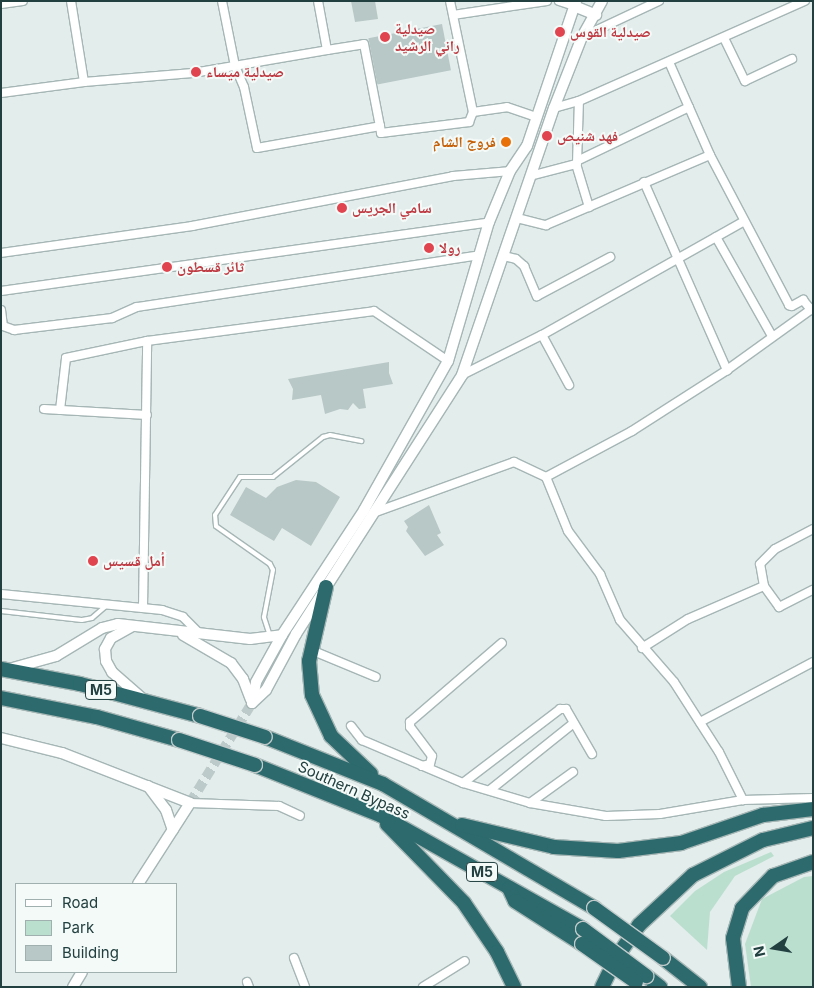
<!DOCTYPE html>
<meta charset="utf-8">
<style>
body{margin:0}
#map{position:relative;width:814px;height:988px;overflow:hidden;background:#e3edec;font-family:Inter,"Noto Naskh Arabic",sans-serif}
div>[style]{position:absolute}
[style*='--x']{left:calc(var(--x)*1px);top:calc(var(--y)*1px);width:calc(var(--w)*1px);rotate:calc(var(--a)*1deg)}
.green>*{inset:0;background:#bbdfce}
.building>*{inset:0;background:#b8c8c6;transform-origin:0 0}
.secondary-tunnel>*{height:10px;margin-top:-5px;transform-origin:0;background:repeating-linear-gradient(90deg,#bccaca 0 10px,transparent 0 15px)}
.roads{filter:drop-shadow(1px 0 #a5b6b5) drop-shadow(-1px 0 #a5b6b5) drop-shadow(0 1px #a5b6b5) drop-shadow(0 -1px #a5b6b5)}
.lane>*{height:4px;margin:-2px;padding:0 2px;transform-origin:2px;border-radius:2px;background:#fff}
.street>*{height:8px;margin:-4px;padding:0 4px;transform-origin:4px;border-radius:4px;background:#fff}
.secondary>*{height:10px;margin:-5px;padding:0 5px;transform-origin:5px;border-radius:5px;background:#fff}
.highway>*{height:14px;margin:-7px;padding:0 7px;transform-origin:7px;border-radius:7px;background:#2c6a6d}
.bridges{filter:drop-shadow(1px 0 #c1caca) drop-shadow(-1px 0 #c1caca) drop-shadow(0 1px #c1caca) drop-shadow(0 -1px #c1caca)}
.highway-bridge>*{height:14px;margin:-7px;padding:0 7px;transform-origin:7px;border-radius:7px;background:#2c6a6d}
.dots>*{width:14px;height:14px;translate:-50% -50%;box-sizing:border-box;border:2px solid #f4faf8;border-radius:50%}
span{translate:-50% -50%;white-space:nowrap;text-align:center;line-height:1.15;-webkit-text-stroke:4px #f4faf8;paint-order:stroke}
.shield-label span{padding:1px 4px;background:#f4faf8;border:1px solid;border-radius:4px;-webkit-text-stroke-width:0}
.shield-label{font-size:14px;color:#224040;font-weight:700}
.health-label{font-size:15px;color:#be3a42;font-weight:700}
.left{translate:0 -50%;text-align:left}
.food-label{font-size:15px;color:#c56008;font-weight:700}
.right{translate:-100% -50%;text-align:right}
.street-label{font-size:15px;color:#224040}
.frame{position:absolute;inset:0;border:2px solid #224040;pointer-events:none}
.legend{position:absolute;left:15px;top:883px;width:162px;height:90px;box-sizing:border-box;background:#f4faf8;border:1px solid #a0b0ae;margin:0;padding:6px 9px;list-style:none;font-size:15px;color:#224040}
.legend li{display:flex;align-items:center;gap:10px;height:25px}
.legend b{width:25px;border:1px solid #a0b0ae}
.north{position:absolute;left:749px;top:923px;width:50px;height:50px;-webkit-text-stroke:4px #f4faf8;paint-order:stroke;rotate:257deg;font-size:14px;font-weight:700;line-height:20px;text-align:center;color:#224040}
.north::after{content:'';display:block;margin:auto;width:18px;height:22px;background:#224040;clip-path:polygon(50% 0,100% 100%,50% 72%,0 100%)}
</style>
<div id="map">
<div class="green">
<i style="clip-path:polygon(771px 852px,774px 856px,735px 876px,710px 912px,707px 950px,670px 916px,695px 891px,724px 872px)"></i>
<i style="clip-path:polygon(813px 876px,813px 987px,751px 987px,745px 944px,762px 899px,804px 877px)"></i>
</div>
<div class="building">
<i style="clip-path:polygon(351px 1px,375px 1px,378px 19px,355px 22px)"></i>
<i style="left:442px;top:24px;width:47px;height:75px;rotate:79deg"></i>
<i style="clip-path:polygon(389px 362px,389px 373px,393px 384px,363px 389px,366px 408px,359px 409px,353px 403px,348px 410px,340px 409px,325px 414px,321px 395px,292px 400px,293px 389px,288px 379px)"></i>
<i style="clip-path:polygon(296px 480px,316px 482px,340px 497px,311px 546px,282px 528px,274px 541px,230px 515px,246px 487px,266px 498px,277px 487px)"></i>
<i style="clip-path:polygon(429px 505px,441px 533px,437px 535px,444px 545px,425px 556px,406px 531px,408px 527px,404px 521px)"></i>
</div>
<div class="secondary-tunnel">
<i style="--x:190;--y:803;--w:118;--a:-58.2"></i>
</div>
<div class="roads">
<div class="lane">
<i style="--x:1;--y:611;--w:81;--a:6.3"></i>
<i style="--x:82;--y:620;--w:10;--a:-11"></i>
<i style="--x:92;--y:618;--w:18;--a:-41"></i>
<i style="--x:270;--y:636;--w:20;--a:-108"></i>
<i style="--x:264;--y:617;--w:48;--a:-79.2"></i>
<i style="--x:273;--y:570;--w:7;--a:-117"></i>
<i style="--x:270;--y:564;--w:66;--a:-144.9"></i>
<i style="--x:216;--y:526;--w:11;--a:-95"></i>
<i style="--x:215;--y:515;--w:45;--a:-56.7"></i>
<i style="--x:240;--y:477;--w:33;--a:0"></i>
<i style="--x:273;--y:477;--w:64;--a:-38.7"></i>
<i style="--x:323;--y:437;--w:7;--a:-16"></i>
<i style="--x:330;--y:435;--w:32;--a:11"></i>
</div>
<div class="street">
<i style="--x:71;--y:1;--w:82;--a:80.9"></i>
<i style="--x:222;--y:1;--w:66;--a:78.7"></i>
<i style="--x:235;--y:66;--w:23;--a:67"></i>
<i style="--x:244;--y:87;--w:62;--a:78"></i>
<i style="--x:257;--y:148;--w:125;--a:-10.1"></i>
<i style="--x:380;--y:126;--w:7;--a:82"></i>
<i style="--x:381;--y:133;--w:89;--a:-7.1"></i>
<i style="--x:469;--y:122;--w:11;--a:-68"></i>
<i style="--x:473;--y:112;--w:34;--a:-8"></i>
<i style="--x:507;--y:107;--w:31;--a:19"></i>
<i style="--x:450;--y:1;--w:113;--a:78.3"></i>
<i style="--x:559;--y:1;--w:16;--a:18"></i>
<i style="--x:1;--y:4;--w:22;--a:-8"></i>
<i style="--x:453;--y:15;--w:95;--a:-8.5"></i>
<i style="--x:582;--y:37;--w:85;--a:-25.1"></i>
<i style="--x:724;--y:38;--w:48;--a:64"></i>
<i style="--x:745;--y:81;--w:52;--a:-25.1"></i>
<i style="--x:327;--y:50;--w:37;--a:-9"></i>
<i style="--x:364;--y:44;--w:84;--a:79"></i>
<i style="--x:669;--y:62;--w:102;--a:66.2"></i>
<i style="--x:710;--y:155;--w:170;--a:62.2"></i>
<i style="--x:789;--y:305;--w:3;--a:18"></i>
<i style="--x:792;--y:306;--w:13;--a:-29"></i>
<i style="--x:803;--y:300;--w:13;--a:51"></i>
<i style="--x:1;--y:93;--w:84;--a:-7.5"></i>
<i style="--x:84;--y:82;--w:109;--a:-4.7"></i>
<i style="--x:193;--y:73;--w:136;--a:-9.7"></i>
<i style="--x:327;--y:50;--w:50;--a:-100.4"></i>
<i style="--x:554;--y:108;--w:26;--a:-16"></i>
<i style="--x:579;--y:101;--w:247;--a:-23.9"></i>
<i style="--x:579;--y:160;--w:122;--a:-25.7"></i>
<i style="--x:577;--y:163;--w:62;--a:-88.2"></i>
<i style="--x:530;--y:176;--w:48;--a:-14.6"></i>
<i style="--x:576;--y:164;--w:45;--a:73.2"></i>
<i style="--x:644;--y:182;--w:206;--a:66.2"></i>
<i style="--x:517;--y:218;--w:30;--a:14"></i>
<i style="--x:546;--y:225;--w:178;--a:-23.1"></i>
<i style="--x:716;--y:237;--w:114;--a:60.5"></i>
<i style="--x:1;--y:253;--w:193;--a:-8"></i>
<i style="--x:192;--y:226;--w:266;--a:-10.8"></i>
<i style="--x:453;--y:176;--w:57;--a:-5"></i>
<i style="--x:504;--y:256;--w:12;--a:14"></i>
<i style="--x:516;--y:259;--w:11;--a:41"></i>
<i style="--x:524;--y:266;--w:33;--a:67"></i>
<i style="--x:537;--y:296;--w:83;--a:-28.1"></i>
<i style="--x:1;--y:291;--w:493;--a:-8"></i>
<i style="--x:1;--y:310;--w:16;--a:83"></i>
<i style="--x:3;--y:326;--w:12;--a:20"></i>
<i style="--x:14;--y:330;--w:99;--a:-7"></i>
<i style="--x:112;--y:318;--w:27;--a:-24"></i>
<i style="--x:137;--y:307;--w:346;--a:-8.6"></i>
<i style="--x:542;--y:335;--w:57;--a:61.6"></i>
<i style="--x:462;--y:375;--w:89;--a:-26.6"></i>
<i style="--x:542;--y:335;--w:232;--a:-29.4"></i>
<i style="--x:44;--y:409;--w:103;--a:3.3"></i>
<i style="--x:60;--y:410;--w:52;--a:-83.4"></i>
<i style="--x:66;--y:358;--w:83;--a:-11.9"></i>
<i style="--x:546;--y:477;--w:58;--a:67.8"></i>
<i style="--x:568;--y:531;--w:54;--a:53.3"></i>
<i style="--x:600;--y:574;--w:50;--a:66.5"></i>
<i style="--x:620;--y:620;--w:82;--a:48.9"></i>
<i style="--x:674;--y:682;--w:83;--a:57.3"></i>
<i style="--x:719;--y:752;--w:54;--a:63.4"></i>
<i style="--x:373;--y:513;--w:150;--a:-19.9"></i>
<i style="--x:514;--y:462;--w:35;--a:25"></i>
<i style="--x:546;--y:477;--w:98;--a:-28.1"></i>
<i style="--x:632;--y:431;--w:113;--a:-32.7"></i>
<i style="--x:727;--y:370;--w:106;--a:-35.8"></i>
<i style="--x:764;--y:586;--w:22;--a:-100"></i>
<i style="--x:760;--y:564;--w:21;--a:-45"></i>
<i style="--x:775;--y:549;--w:43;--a:-27.8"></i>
<i style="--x:1;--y:594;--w:162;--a:5.7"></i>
<i style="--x:162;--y:610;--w:22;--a:18"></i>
<i style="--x:183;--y:617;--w:24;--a:45"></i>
<i style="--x:143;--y:608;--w:267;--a:-89.1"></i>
<i style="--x:147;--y:341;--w:229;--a:-7.5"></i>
<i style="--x:374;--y:311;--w:89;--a:34"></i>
<i style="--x:642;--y:648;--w:54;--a:-32.2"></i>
<i style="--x:688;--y:619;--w:83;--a:-23.5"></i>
<i style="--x:764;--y:586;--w:26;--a:54"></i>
<i style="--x:779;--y:607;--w:38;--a:-27"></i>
<i style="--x:311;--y:650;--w:70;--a:22.6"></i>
<i style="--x:700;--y:722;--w:128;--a:-28"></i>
<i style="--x:351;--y:726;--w:18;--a:52"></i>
<i style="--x:362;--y:740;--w:110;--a:23.1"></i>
<i style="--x:463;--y:783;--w:70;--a:16.6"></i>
<i style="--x:530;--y:803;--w:77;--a:9.7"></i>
<i style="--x:606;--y:816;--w:54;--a:-2.1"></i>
<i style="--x:660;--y:814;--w:84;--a:-9.6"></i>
<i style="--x:743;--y:800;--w:70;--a:-1.6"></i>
<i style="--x:422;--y:766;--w:8;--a:-14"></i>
<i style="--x:430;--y:764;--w:8;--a:-76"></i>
<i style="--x:432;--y:756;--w:36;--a:-127"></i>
<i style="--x:410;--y:727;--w:5;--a:-90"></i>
<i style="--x:410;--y:722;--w:121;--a:-40.7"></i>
<i style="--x:463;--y:783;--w:122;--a:-37.3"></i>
<i style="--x:560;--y:709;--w:6;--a:0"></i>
<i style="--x:566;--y:709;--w:52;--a:60"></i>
<i style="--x:490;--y:790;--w:107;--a:-38.6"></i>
<i style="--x:190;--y:803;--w:89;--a:1.9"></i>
<i style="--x:279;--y:806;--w:23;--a:25"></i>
<i style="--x:530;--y:803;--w:53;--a:-35.8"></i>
<i style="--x:294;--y:958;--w:31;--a:69"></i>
<i style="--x:247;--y:982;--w:5;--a:68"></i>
<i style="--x:423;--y:987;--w:49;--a:-31.8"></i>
</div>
<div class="secondary">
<i style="--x:574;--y:6;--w:24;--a:22"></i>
<i style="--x:131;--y:627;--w:23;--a:151"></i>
<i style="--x:111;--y:638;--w:13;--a:119"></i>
<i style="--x:105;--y:649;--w:12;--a:85"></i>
<i style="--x:106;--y:661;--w:13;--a:61"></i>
<i style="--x:112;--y:672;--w:43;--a:41.2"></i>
<i style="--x:183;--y:635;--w:56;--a:30.3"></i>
<i style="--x:231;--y:663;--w:20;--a:53"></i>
<i style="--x:243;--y:679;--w:22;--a:69"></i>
<i style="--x:9;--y:669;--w:49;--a:-15.5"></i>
<i style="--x:56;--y:656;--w:54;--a:-31.3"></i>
<i style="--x:102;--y:628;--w:16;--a:-14"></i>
<i style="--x:118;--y:624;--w:133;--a:6.5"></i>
<i style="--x:250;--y:639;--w:32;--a:-7"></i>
<i style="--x:252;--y:703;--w:19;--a:-43"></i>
<i style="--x:266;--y:690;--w:64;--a:-61.8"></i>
<i style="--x:296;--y:634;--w:308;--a:-57.3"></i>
<i style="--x:462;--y:375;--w:282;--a:-71"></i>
<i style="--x:554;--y:108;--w:76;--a:-68.5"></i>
<i style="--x:582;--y:37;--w:41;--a:-60.9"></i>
<i style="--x:252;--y:703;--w:21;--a:-79"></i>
<i style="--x:256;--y:682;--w:54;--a:-61"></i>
<i style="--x:282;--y:635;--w:149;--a:-56.7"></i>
<i style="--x:364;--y:510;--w:171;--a:-60.6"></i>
<i style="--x:448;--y:361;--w:145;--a:-73.6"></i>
<i style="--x:489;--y:222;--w:55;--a:-67.6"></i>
<i style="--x:510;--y:171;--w:30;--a:-56"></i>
<i style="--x:527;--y:146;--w:153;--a:-71.3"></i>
<i style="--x:1;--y:738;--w:63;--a:13.8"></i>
<i style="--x:62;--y:753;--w:137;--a:21.3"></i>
<i style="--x:190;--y:803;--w:96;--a:122.7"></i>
<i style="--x:148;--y:786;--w:30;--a:53"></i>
<i style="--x:166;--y:810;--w:21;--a:71"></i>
<i style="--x:73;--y:987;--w:17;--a:-59"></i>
</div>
<div class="highway">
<i style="--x:326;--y:587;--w:76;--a:102.9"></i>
<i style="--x:309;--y:661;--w:34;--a:85"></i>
<i style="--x:312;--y:695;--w:45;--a:65.1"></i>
<i style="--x:331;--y:736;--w:55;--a:43.5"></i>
<i style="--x:1;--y:669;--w:80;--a:10.8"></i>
<i style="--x:80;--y:684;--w:124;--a:14.9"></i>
<i style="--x:1;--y:698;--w:98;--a:11.2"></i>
<i style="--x:97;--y:717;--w:85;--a:15.7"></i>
<i style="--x:265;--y:737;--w:127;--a:21.7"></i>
<i style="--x:383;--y:784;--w:245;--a:30.4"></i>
<i style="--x:255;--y:765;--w:135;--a:21.8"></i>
<i style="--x:380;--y:815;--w:233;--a:29.3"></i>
<i style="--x:387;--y:824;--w:110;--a:45.7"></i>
<i style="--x:464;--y:903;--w:59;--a:56"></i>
<i style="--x:497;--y:952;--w:39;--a:64"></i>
<i style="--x:462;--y:825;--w:95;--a:13.4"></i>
<i style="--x:554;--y:847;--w:64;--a:3.6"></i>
<i style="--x:618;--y:851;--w:64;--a:-7.2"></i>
<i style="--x:681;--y:843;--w:87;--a:-18.9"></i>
<i style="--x:763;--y:815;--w:50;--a:-6.8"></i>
<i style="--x:509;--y:888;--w:14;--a:65"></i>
<i style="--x:515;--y:901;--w:80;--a:32.7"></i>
<i style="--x:663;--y:958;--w:47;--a:38.1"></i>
<i style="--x:646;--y:976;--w:18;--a:38"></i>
<i style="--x:602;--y:987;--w:32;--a:-64"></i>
<i style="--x:616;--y:958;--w:40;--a:-55.1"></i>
<i style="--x:639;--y:925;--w:74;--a:-42.8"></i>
<i style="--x:693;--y:875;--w:78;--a:-26.6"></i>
<i style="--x:763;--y:840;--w:51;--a:-13.5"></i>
<i style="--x:739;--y:987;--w:49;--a:-97"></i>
<i style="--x:733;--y:938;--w:31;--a:-73"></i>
<i style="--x:742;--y:908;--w:45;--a:-45.9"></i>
<i style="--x:773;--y:876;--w:42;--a:-19.3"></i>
</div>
</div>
<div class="bridges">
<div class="highway-bridge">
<i style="--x:200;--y:716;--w:68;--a:17.9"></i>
<i style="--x:179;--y:740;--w:80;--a:18.2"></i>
<i style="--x:594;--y:908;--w:85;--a:35.9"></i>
<i style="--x:583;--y:929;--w:79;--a:36.7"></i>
<i style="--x:582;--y:944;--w:66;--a:35.1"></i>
</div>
</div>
<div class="dots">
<i style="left:560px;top:32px;background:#e0444e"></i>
<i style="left:385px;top:37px;background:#e0444e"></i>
<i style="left:196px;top:72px;background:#e0444e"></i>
<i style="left:547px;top:136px;background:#e0444e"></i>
<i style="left:506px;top:142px;background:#e8710a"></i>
<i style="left:342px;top:208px;background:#e0444e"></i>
<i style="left:429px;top:248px;background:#e0444e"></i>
<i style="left:167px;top:267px;background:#e0444e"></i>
<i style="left:93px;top:561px;background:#e0444e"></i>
</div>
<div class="shield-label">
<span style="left:101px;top:690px">M5</span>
<span style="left:482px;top:872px">M5</span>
</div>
<div class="health-label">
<span class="left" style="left:395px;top:37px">صيدلية<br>راني الرشيد</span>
<span class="left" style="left:570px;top:32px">صيدلية القوس</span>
<span class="left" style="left:206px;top:72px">صيدلية ميساء</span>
<span class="left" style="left:557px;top:136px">فهد شنيص</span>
<span class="left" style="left:352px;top:208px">سامي الجريس</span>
<span class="left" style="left:439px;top:248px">رولا</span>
<span class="left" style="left:177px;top:267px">ثائر قسطون</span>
<span class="left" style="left:103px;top:561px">أمل قسيس</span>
</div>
<div class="food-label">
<span class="right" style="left:496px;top:142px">فروج الشام</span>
</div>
<div class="street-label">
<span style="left:354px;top:790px;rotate:24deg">Southern Bypass</span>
</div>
<div class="frame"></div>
<ul class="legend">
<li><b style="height:6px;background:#fff"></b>Road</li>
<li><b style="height:14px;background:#bbdfce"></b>Park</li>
<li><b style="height:14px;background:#b8c8c6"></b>Building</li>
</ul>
<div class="north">N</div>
</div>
